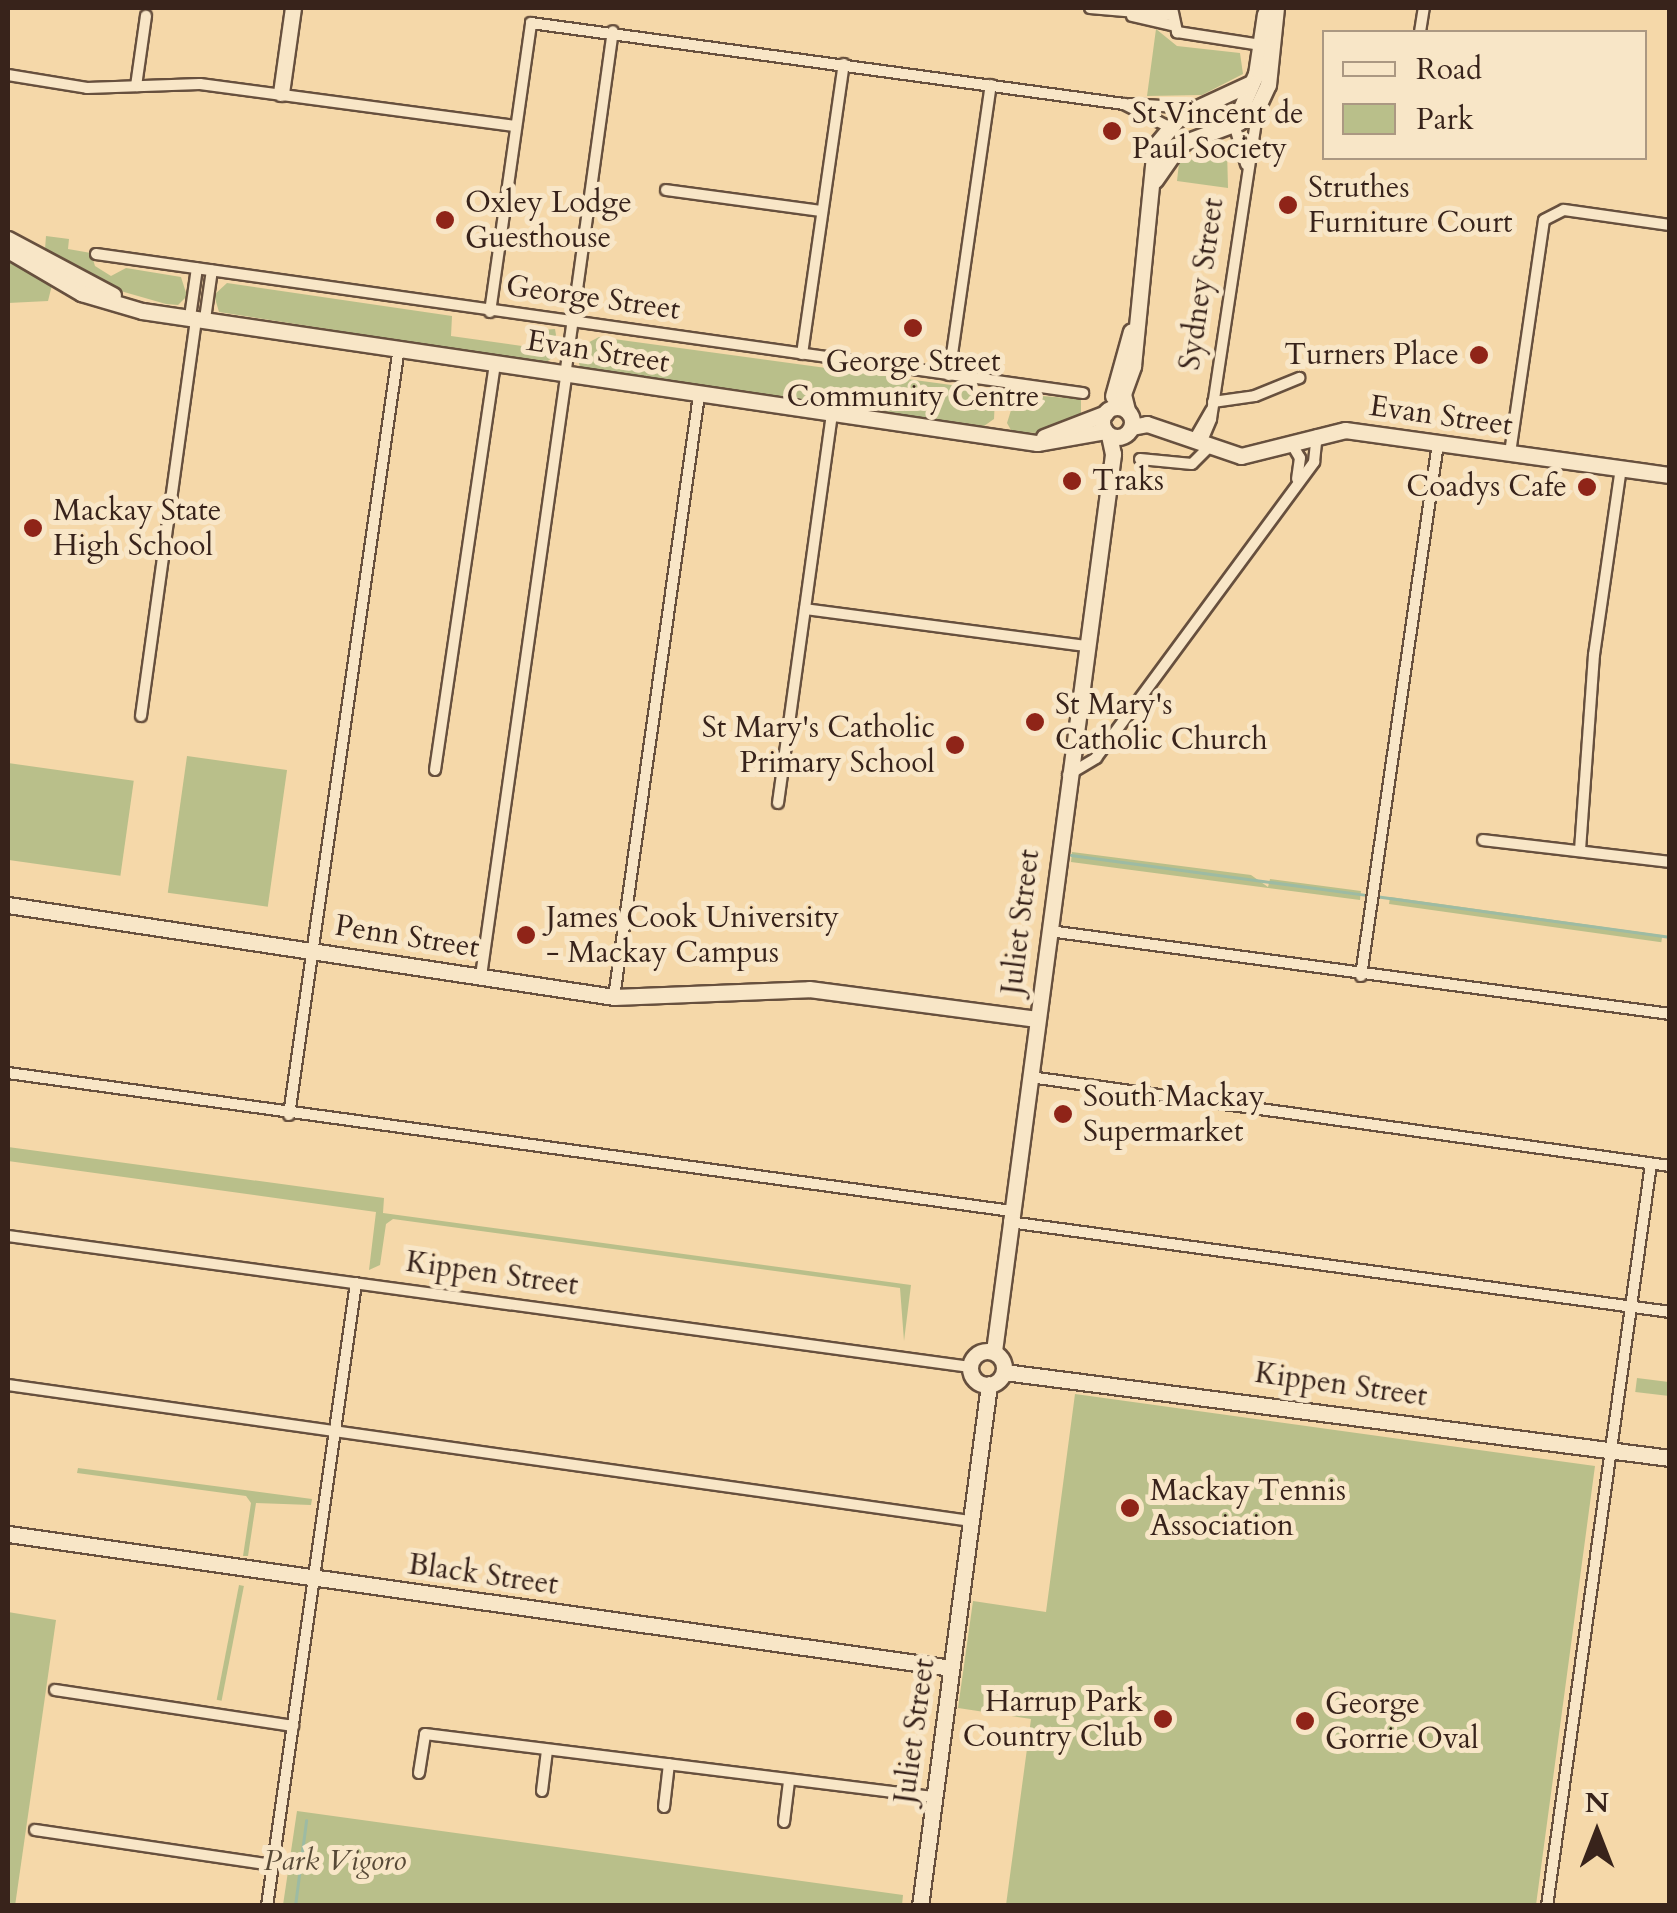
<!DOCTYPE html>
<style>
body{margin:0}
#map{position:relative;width:1677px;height:1913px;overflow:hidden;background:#f5d8a9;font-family:Cardo,serif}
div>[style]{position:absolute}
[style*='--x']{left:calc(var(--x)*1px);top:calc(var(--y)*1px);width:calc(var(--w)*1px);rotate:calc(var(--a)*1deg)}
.green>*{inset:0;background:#b9bf8a;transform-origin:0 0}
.stream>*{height:2.5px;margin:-1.25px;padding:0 1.25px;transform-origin:1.25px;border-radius:1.25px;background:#9dbba3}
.roads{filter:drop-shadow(2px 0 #67503e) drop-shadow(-2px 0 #67503e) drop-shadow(0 2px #67503e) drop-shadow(0 -2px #67503e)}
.street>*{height:10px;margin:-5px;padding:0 5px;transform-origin:5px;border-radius:5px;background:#f8e6c7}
.secondary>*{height:15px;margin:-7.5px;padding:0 7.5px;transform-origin:7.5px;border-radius:7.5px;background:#f8e6c7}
.secondary>.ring{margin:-7.5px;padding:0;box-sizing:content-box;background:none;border:15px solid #f8e6c7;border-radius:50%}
.dots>*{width:28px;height:28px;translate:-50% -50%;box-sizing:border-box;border:5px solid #f8e6c7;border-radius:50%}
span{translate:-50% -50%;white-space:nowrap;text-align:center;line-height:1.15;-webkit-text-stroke:10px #f8e6c7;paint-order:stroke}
.poi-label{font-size:30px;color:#38231b}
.left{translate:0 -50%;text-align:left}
.right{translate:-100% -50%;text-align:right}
.street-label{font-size:30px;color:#38231b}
.park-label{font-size:30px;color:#584a37;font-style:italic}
.frame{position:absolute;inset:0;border:10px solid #38231b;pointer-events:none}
.legend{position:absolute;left:1322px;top:30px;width:325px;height:130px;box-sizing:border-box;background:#f8e6c7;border:2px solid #ab9882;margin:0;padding:12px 18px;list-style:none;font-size:30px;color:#38231b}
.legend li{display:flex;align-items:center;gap:20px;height:50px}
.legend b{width:50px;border:2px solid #ab9882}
.north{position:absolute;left:1547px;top:1783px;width:100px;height:100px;-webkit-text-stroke:8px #f8e6c7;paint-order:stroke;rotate:0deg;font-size:28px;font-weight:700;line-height:40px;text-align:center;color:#38231b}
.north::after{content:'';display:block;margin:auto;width:35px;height:45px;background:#38231b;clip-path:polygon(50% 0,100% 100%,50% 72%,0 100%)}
</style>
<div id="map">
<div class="green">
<i style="clip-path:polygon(1156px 29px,1177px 46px,1240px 53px,1243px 74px,1202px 95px,1147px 96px)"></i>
<i style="clip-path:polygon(1227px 150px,1228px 188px,1177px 181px,1179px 163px)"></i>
<i style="clip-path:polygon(46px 236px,69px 239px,68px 249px,91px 253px,95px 266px,111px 276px,126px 268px,181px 277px,187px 296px,178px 305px,166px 304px,110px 288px,45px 249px)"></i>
<i style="clip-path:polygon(8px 257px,52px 285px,48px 301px,8px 303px)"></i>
<i style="clip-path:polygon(227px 283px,452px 316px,451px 336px,536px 348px,541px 330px,555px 329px,559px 353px,545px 363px,219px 312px,214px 295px)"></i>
<i style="clip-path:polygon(599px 337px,988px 390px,995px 398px,994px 419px,984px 426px,580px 368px,576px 349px)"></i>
<i style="clip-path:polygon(1016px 394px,1081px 399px,1081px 414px,1038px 433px,1012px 432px,1007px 423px)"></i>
<i style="left:187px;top:756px;width:101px;height:138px;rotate:8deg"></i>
<i style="left:8px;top:763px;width:127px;height:96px;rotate:8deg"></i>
<i style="clip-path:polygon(1072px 852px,1251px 875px,1268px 887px,1270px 879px,1361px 891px,1360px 900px,1071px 862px)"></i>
<i style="left:1390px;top:897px;width:275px;height:7px;rotate:8deg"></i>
<i style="clip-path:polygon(8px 1147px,384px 1198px,383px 1213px,911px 1285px,904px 1341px,900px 1288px,393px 1219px,386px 1224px,380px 1265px,369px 1270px,376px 1212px,8px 1161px)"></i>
<i style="left:1637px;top:1378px;width:32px;height:14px;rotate:7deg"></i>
<i style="clip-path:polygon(1075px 1394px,1595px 1466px,1536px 1905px,1006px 1905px,1031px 1719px,958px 1708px,973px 1601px,1046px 1612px)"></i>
<i style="clip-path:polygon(78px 1468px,312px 1499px,311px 1505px,256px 1503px,248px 1556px,243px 1556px,251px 1503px,246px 1496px,77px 1473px)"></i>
<i style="left:239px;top:1585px;width:5px;height:117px;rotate:11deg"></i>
<i style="clip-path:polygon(8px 1612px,56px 1620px,15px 1906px,8px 1905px)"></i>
<i style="clip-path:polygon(297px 1811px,903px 1895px,902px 1905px,283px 1905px)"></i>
</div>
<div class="stream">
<i style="--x:1071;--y:855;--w:299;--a:7.7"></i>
<i style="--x:1375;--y:896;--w:298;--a:7.9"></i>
<i style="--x:295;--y:1906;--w:86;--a:-82.6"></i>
</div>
<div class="roads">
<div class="street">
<i style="--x:1090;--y:8;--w:81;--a:4.9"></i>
<i style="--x:1172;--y:8;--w:25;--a:78"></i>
<i style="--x:1177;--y:32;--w:85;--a:8.8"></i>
<i style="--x:1132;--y:16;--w:40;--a:13"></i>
<i style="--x:1420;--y:32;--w:24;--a:-81"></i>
<i style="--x:8;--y:75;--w:80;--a:9.3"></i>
<i style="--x:87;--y:88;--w:113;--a:-2"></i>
<i style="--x:200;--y:84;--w:317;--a:7.6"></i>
<i style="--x:136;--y:86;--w:71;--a:-81.9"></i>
<i style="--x:1130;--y:104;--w:63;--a:3.6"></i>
<i style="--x:1234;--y:124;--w:42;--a:73.3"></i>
<i style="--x:666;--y:190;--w:157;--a:7.7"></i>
<i style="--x:96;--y:254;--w:997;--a:8.02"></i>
<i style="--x:490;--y:312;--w:292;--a:-81.9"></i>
<i style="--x:531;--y:23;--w:599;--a:7.78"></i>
<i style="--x:1124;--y:104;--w:48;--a:27.1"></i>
<i style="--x:190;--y:317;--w:49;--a:-81.9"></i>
<i style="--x:205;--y:319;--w:49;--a:-81.9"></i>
<i style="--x:802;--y:354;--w:293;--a:-81.8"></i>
<i style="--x:949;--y:375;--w:293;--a:-81.8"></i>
<i style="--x:565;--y:376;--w:348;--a:-82.1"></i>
<i style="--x:1213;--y:402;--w:42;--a:-8.1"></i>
<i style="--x:1255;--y:396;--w:48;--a:-22.2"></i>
<i style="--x:1194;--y:440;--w:34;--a:-60"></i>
<i style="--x:1201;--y:443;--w:26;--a:-67"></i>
<i style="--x:1211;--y:419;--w:316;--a:-81.4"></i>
<i style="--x:1291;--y:443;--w:17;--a:59"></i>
<i style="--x:1300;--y:458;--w:21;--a:98"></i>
<i style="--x:1510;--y:453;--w:235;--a:-81.7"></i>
<i style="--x:1544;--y:220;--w:22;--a:-27"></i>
<i style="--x:1564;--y:210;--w:107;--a:8.1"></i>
<i style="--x:1140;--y:459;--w:52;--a:5.5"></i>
<i style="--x:1192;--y:464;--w:24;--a:-45"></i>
<i style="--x:805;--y:609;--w:282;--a:7.5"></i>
<i style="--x:141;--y:716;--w:402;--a:-82.1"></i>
<i style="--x:435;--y:770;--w:412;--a:-81.6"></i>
<i style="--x:1068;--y:775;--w:33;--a:-31"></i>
<i style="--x:1096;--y:758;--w:368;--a:-53.6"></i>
<i style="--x:1314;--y:462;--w:27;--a:-84"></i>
<i style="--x:778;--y:803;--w:392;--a:-82.1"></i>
<i style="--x:1483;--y:840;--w:188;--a:6.7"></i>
<i style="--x:1580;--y:850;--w:196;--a:-85.9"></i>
<i style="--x:1594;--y:655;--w:189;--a:-81.8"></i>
<i style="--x:1049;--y:931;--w:627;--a:7.61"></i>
<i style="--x:481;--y:976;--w:605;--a:-81.92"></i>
<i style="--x:1361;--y:976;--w:539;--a:-81.78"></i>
<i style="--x:614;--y:997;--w:608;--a:-81.96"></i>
<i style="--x:8;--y:1073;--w:1012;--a:7.83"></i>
<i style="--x:1030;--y:1077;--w:646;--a:7.92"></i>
<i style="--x:289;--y:1115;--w:776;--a:-81.85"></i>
<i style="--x:1009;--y:1222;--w:667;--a:7.75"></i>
<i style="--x:8;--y:1236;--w:971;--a:7.75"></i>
<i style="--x:8;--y:1385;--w:973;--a:8.04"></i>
<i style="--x:55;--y:1690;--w:241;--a:8.6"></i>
<i style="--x:419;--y:1773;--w:39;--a:-81"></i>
<i style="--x:425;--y:1734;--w:513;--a:7.06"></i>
<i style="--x:542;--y:1791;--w:41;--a:-83"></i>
<i style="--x:664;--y:1807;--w:43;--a:-83.4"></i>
<i style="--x:784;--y:1822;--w:41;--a:-83"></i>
<i style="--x:35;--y:1830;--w:240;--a:8.4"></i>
<i style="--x:267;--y:1906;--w:629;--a:-81.87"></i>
<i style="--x:1547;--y:1906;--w:749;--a:-82.02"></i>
</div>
<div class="secondary">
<i style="--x:281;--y:93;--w:86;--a:-82"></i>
<i style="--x:1234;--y:124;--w:55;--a:-66.3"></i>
<i style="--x:1256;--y:74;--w:61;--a:-81.5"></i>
<i style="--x:1155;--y:180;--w:44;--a:-55.2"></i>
<i style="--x:1180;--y:144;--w:63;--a:-20.4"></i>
<i style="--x:1239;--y:122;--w:25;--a:-40"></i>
<i style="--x:1258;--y:106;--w:23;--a:-65"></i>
<i style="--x:1268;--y:85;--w:77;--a:-84.1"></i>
<i style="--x:8;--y:239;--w:119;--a:28.1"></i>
<i style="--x:8;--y:250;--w:85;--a:30.5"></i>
<i style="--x:81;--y:293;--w:64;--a:16.4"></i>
<i style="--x:142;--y:311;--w:905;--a:8.39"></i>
<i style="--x:1037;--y:443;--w:69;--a:-10"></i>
<i style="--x:1113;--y:396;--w:67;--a:-74.5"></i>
<i class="ring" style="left:1102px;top:407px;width:15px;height:15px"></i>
<i style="--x:1127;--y:410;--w:16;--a:-104"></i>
<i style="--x:1123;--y:394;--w:30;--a:-70"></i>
<i style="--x:1133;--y:366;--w:221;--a:-84.3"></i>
<i style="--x:1155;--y:146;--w:39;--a:-50"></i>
<i style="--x:1180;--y:116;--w:78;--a:-24.9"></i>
<i style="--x:1132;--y:427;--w:15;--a:-11"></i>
<i style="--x:1147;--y:424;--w:99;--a:18.8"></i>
<i style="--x:1241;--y:456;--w:107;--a:-14"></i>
<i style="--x:1345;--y:430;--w:328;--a:7.9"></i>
<i style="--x:1044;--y:437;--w:66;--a:-21.2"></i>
<i style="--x:8;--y:905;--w:613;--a:8.63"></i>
<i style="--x:614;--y:997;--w:195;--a:-2.3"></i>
<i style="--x:809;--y:989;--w:230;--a:7.5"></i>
<i class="ring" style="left:970px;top:1351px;width:19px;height:19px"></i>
<i style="--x:994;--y:1351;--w:905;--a:-82.44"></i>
<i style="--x:1113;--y:454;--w:19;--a:-102"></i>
<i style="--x:1004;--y:1372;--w:672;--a:7.36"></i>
<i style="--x:8;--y:1534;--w:953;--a:8.08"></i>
<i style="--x:920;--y:1906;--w:526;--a:-82.46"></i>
</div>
</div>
<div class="dots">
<i style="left:1112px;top:131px;background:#8f2418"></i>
<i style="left:1288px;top:205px;background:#8f2418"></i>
<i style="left:445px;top:220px;background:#8f2418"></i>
<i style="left:913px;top:328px;background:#8f2418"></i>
<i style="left:1479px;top:355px;background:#8f2418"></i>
<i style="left:1072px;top:481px;background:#8f2418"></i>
<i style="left:1587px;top:487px;background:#8f2418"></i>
<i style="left:33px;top:528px;background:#8f2418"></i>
<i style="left:1035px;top:722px;background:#8f2418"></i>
<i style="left:955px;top:745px;background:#8f2418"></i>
<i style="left:526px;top:935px;background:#8f2418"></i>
<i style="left:1063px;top:1114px;background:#8f2418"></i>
<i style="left:1130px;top:1508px;background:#8f2418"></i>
<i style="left:1163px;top:1719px;background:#8f2418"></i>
<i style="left:1305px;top:1721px;background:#8f2418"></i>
</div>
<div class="poi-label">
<span class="left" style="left:1132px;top:131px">St Vincent de<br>Paul Society</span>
<span class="left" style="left:1308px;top:205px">Struthes<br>Furniture Court</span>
<span class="left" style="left:465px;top:220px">Oxley Lodge<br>Guesthouse</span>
<span class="right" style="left:1459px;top:355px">Turners Place</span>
<span style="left:913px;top:379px">George Street<br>Community Centre</span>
<span class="left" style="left:1092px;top:481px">Traks</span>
<span class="right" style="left:1567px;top:487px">Coadys Cafe</span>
<span class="left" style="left:53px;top:528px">Mackay State<br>High School</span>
<span class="left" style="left:1055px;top:722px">St Mary's<br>Catholic Church</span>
<span class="right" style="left:935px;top:745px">St Mary's Catholic<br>Primary School</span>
<span class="left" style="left:546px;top:935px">James Cook University<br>- Mackay Campus</span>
<span class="left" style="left:1083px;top:1114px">South Mackay<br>Supermarket</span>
<span class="left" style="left:1150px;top:1508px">Mackay Tennis<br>Association</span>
<span class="right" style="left:1143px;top:1719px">Harrup Park<br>Country Club</span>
<span class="left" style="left:1325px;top:1721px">George<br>Gorrie Oval</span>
</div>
<div class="street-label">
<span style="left:1202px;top:284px;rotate:-82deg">Sydney Street</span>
<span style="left:593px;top:298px;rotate:8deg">George Street</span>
<span style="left:598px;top:352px;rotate:9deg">Evan Street</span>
<span style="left:1441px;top:416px;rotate:8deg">Evan Street</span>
<span style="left:1021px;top:922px;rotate:-83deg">Juliet Street</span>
<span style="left:407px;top:937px;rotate:9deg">Penn Street</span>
<span style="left:492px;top:1274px;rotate:8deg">Kippen Street</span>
<span style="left:1341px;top:1385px;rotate:8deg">Kippen Street</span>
<span style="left:483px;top:1575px;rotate:8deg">Black Street</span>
<span style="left:915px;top:1731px;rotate:-82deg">Juliet Street</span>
</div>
<div class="park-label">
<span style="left:335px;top:1861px">Park Vigoro</span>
</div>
<div class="frame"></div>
<ul class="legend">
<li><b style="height:12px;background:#f8e6c7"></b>Road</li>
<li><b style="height:28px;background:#b9bf8a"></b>Park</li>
</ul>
<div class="north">N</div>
</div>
